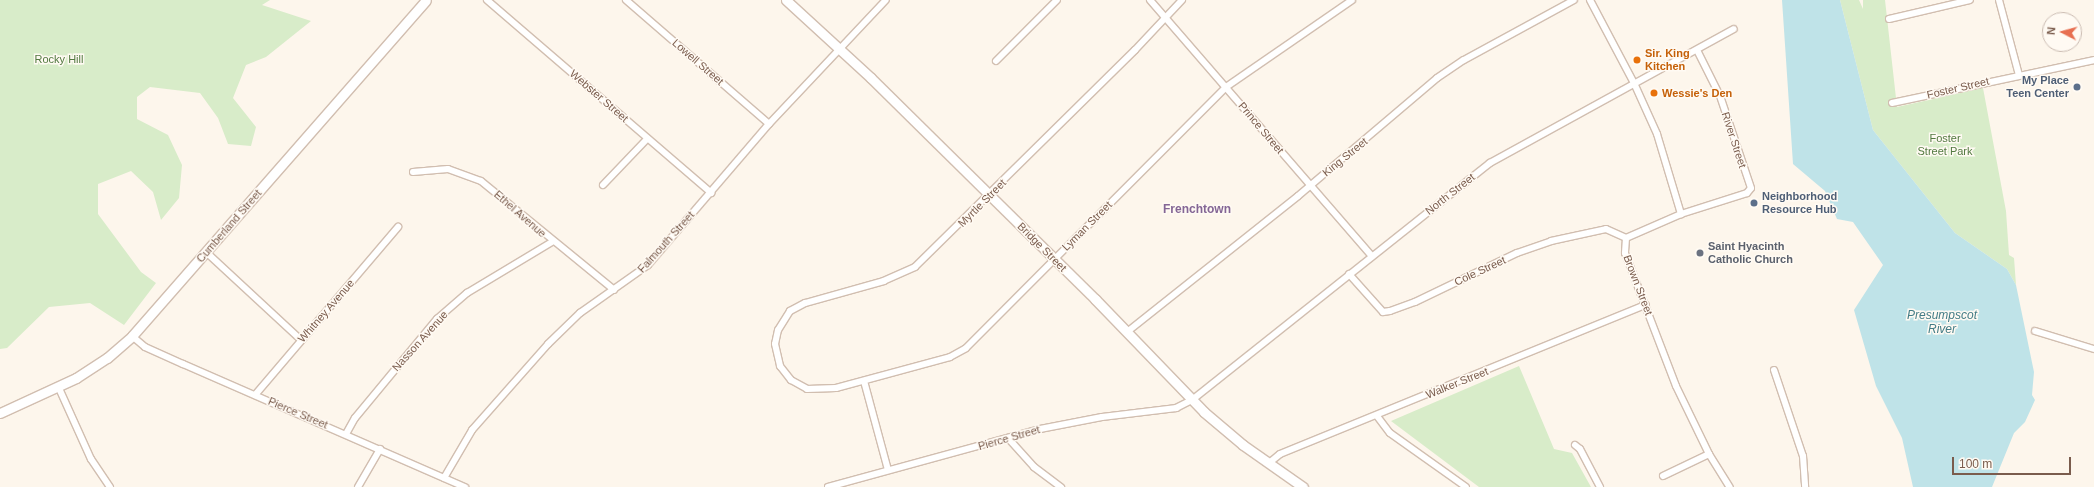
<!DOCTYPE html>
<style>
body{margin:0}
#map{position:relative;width:2094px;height:487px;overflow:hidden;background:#fdf6ec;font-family:Arial,sans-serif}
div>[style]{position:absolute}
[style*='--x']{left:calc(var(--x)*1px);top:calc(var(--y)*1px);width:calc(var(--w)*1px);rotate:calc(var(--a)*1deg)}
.green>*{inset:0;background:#d8ecc9}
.water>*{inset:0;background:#bfe3e8}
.roads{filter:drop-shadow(1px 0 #d1beb0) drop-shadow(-1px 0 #d1beb0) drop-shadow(0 1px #d1beb0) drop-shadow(0 -1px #d1beb0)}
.street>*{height:6px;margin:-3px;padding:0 3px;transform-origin:3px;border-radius:3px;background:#fff}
.secondary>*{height:9px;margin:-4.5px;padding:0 4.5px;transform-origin:4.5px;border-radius:4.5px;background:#fff}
.dots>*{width:11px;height:11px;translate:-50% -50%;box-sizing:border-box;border:2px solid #fffaf3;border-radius:50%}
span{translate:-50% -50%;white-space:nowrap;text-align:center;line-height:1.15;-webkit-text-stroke:3px #fffaf3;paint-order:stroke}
.food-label{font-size:11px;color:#c56008;font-weight:700}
.left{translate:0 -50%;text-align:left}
.park-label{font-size:11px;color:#537a41}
.street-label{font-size:11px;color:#7a5c4d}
.service-label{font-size:11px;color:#4e5e75;font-weight:700}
.right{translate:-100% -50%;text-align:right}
.worship-label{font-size:11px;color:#5b616d;font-weight:700}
.neighbourhood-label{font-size:12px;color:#846695;font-weight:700}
.water-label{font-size:12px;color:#437c86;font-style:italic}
.north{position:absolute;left:2042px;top:12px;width:40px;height:40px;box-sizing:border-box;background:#fffaf3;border:1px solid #cabbb1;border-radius:50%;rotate:276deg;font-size:11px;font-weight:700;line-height:16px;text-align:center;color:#7a5c4d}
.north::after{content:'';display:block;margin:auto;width:14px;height:18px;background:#e76f51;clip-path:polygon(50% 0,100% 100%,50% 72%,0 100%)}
.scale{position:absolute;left:1952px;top:457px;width:119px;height:18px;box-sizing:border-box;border:2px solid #7a5c4d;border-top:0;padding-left:5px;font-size:12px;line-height:14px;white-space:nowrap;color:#7a5c4d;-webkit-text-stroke:3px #fffaf3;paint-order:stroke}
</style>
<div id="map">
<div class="green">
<i style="clip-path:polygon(0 0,270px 0,262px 5px,311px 21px,266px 57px,246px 65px,233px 98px,256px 127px,251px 146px,228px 144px,218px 118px,200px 93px,150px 87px,137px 97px,137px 119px,168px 135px,182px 165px,179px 198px,161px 220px,153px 192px,131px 171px,98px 184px,98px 214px,141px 272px,156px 283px,124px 325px,90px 303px,49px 307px,7px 348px,0 349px)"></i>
<i style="clip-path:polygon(1840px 0,1859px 0,1863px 9px,1863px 0,1885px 0,1897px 107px,1983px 88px,2006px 211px,2009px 255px,2014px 258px,2016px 285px,2007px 269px,1955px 233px,1873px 130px)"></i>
<i style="clip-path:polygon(1519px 366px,1554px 449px,1572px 453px,1591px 487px,1479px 487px,1391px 421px)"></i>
</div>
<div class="water">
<i style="clip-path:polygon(1782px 0,1840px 0,1873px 130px,1955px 233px,2007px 269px,2016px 285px,2034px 372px,2032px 395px,2035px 400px,2025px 422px,2014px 433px,1992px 487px,1913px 487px,1902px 438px,1876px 386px,1854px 310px,1883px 265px,1853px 222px,1837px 219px,1825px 191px,1793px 164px)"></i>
</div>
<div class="roads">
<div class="street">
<i style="--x:487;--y:0;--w:296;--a:40.7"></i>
<i style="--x:626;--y:0;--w:189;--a:40.9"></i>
<i style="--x:1150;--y:0;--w:339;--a:49.1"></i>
<i style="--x:1182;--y:0;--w:69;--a:133.2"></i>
<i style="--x:1135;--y:50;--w:309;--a:135.4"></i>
<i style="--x:915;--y:267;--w:34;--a:156"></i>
<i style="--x:884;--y:281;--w:82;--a:164.4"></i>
<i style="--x:805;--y:303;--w:17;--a:152"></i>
<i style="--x:790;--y:311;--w:22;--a:122"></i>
<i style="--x:778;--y:330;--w:14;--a:102"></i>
<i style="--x:775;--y:344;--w:23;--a:77"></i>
<i style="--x:780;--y:366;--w:18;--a:52"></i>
<i style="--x:791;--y:380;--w:18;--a:29"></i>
<i style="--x:807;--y:389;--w:29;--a:-2"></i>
<i style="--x:836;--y:388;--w:118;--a:-15.2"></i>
<i style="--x:950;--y:357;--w:18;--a:-29"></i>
<i style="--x:966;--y:348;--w:368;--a:-45.1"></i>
<i style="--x:1226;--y:87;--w:153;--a:-34.6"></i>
<i style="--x:1590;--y:0;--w:94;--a:62.1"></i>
<i style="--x:1634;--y:83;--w:56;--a:65.7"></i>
<i style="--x:1657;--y:134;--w:84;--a:73.3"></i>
<i style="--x:1999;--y:0;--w:78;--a:75.1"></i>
<i style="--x:1889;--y:19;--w:83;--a:-13.2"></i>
<i style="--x:996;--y:61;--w:86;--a:-45"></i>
<i style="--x:1892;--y:103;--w:207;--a:-12"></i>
<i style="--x:413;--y:172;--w:35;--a:-5"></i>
<i style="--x:448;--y:169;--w:35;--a:20"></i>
<i style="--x:481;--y:181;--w:172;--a:39.3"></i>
<i style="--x:603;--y:185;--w:64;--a:-46.3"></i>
<i style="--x:1626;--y:238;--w:60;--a:-23.6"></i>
<i style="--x:1681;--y:214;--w:69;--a:-17.7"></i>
<i style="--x:1747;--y:193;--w:6;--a:-51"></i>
<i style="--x:1751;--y:188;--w:97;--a:-108.6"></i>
<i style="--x:1720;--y:96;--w:51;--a:-116.6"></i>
<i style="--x:1626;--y:238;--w:15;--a:94"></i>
<i style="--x:1625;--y:253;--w:142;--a:69"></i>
<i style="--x:1676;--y:386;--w:76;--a:64.1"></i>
<i style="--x:1709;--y:454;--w:39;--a:58"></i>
<i style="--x:206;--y:252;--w:129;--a:42.8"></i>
<i style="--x:1349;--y:274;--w:51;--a:48.2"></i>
<i style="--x:1383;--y:312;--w:7;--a:-8"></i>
<i style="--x:1390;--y:311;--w:27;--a:-20"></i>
<i style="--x:1415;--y:302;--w:113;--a:-25.7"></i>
<i style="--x:1517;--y:253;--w:36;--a:-19"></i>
<i style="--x:1551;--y:241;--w:56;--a:-12.3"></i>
<i style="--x:1606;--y:229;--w:22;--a:24"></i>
<i style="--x:2035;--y:331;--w:62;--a:17"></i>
<i style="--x:1127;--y:332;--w:218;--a:-38.5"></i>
<i style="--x:1298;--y:196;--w:182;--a:-40.3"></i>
<i style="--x:1437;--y:78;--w:32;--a:-34"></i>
<i style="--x:1464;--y:60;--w:125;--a:-28.6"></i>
<i style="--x:132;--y:336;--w:17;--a:40"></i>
<i style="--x:145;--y:347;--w:42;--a:24.1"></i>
<i style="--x:183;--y:364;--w:308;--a:23.6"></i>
<i style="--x:1774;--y:370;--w:91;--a:71.4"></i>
<i style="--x:1803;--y:456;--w:31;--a:86"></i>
<i style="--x:864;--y:381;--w:92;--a:74.9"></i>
<i style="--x:58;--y:386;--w:80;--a:65.7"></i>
<i style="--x:91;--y:459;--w:34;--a:56"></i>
<i style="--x:255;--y:395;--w:221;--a:-49.6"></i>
<i style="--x:1377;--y:416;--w:21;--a:53"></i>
<i style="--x:1390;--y:433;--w:93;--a:35.4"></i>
<i style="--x:346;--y:434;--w:18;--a:-61"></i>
<i style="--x:355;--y:418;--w:129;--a:-50.4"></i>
<i style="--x:437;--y:319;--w:40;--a:-41"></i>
<i style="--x:467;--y:293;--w:99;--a:-31"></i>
<i style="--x:1008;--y:438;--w:39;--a:48"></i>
<i style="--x:1034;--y:467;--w:34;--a:37"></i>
<i style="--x:1575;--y:445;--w:6;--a:39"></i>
<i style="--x:1580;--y:449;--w:43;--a:62.2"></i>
<i style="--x:1269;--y:463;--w:14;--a:-39"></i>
<i style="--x:1280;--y:454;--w:395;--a:-22.2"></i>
<i style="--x:1663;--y:476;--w:51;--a:-25.6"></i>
<i style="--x:444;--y:478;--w:56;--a:-59.7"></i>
<i style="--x:472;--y:430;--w:115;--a:-48.5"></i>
<i style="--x:548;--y:344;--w:45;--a:-44.1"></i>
<i style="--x:580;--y:313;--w:83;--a:-35.2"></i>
<i style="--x:648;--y:265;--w:186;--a:-49.4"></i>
<i style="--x:769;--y:124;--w:170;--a:-46.7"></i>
<i style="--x:358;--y:487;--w:44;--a:-59.9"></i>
<i style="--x:828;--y:487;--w:220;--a:-15.3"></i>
<i style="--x:1040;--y:429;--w:63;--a:-11"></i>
<i style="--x:1102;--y:417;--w:75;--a:-6.9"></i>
<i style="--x:1176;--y:408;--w:18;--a:-27"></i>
<i style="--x:1192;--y:400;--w:381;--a:-38.5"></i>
<i style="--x:1490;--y:163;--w:278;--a:-28.8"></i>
</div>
<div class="secondary">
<i style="--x:786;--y:0;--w:115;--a:42.5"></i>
<i style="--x:871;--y:78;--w:315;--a:44.6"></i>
<i style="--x:1095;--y:299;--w:157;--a:46"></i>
<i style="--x:1204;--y:412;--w:51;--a:40.2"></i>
<i style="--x:1243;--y:445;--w:73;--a:35"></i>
<i style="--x:0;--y:413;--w:84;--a:-24.7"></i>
<i style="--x:76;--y:378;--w:37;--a:-33"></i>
<i style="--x:107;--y:358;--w:33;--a:-41"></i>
<i style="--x:132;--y:336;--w:446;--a:-48.8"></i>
</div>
</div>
<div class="dots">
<i style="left:1637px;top:60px;background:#e8710a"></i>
<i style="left:2077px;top:87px;background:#5c6f8a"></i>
<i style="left:1654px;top:93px;background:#e8710a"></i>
<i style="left:1754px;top:203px;background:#5c6f8a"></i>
<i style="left:1700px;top:253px;background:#6b7280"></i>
</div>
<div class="food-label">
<span class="left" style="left:1645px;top:60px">Sir. King<br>Kitchen</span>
<span class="left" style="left:1662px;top:93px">Wessie's Den</span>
</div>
<div class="park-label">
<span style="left:59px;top:59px">Rocky Hill</span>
<span style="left:1945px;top:145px">Foster<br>Street Park</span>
</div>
<div class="street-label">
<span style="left:698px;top:62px;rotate:41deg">Lowell Street</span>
<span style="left:1958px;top:88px;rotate:-13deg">Foster Street</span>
<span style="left:599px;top:96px;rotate:41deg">Webster Street</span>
<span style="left:1261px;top:128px;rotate:50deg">Prince Street</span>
<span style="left:1734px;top:140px;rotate:72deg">River Street</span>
<span style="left:1345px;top:157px;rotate:-39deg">King Street</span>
<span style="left:1450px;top:194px;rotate:-38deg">North Street</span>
<span style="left:982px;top:203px;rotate:-45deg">Myrtle Street</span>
<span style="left:520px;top:214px;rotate:41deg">Ethel Avenue</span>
<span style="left:229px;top:226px;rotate:-49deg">Cumberland Street</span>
<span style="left:1087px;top:226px;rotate:-45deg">Lyman Street</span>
<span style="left:666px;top:242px;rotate:-48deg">Falmouth Street</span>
<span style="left:1042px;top:247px;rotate:45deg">Bridge Street</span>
<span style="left:1480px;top:271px;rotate:-25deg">Cole Street</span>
<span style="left:1638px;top:285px;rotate:69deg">Brown Street</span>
<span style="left:326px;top:311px;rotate:-49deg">Whitney Avenue</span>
<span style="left:420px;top:341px;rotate:-48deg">Nasson Avenue</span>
<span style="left:1457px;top:383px;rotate:-22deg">Walker Street</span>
<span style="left:298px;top:413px;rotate:23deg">Pierce Street</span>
<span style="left:1009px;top:438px;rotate:-16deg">Pierce Street</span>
</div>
<div class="service-label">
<span class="right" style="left:2069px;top:87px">My Place<br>Teen Center</span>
<span class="left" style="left:1762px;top:203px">Neighborhood<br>Resource Hub</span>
</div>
<div class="worship-label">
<span class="left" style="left:1708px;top:253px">Saint Hyacinth<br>Catholic Church</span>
</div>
<div class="neighbourhood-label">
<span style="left:1197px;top:210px">Frenchtown</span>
</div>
<div class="water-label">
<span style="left:1942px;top:323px">Presumpscot<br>River</span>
</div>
<div class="north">N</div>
<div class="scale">100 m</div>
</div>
